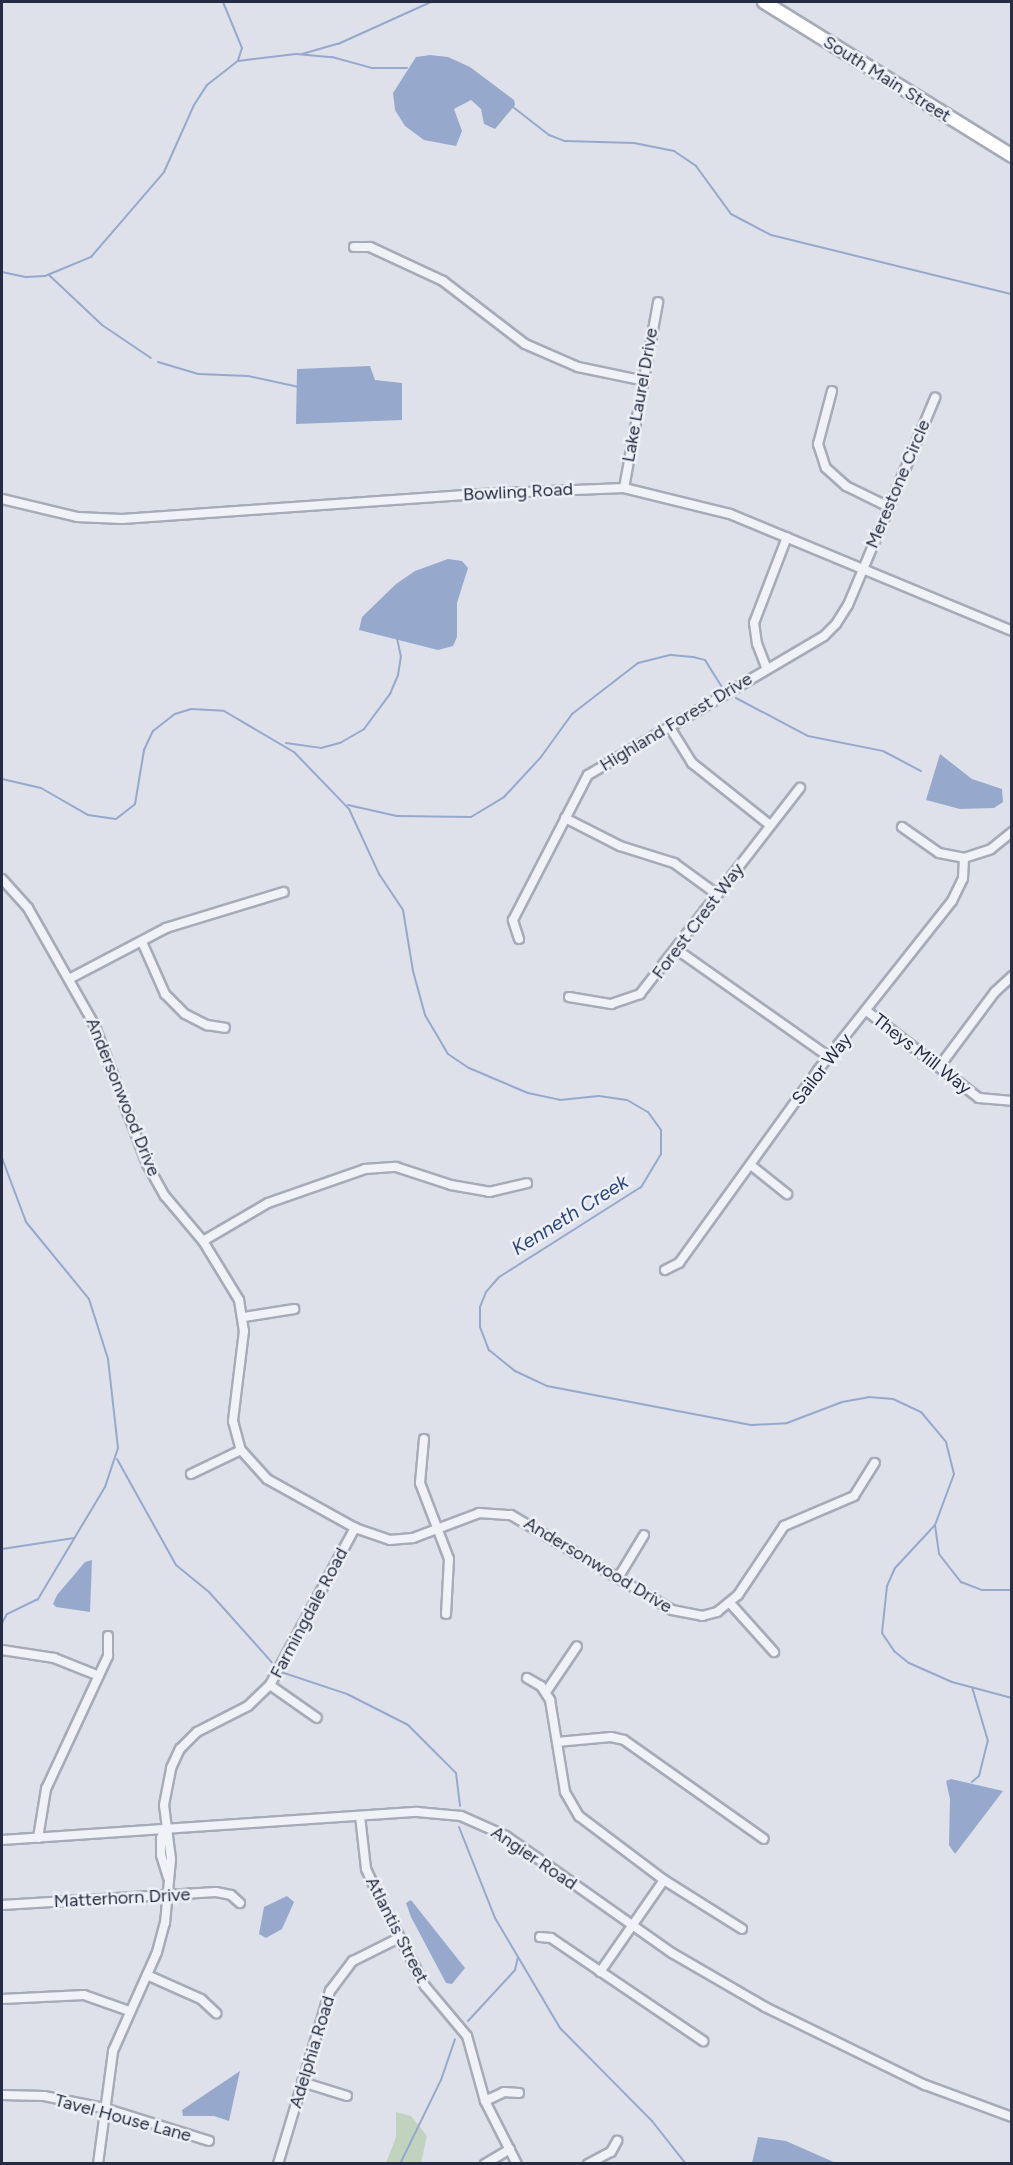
<!DOCTYPE html>
<style>
body{margin:0}
#map{position:relative;width:1013px;height:2165px;overflow:hidden;background:#dee1e9;font-family:Figtree,sans-serif}
div>[style]{position:absolute}
[style*='--x']{left:calc(var(--x)*1px);top:calc(var(--y)*1px);width:calc(var(--w)*1px);rotate:calc(var(--a)*1deg)}
.green>*{inset:0;background:#c1d3be}
.water>*{inset:0;background:#96a9cc}
.stream>*{height:2px;margin:-1px;padding:0 1px;transform-origin:1px;border-radius:1px;background:#96a9cc}
.roads{filter:drop-shadow(2px 0 #a7abb7) drop-shadow(-2px 0 #a7abb7) drop-shadow(0 2px #a7abb7) drop-shadow(0 -2px #a7abb7)}
.minor>*{height:8px;margin:-4px;padding:0 4px;transform-origin:4px;border-radius:4px;background:#f1f2f7}
.highway>*{height:12px;margin:-6px;padding:0 6px;transform-origin:6px;border-radius:6px;background:#fff}
span{translate:-50% -50%;white-space:nowrap;text-align:center;line-height:1.15;-webkit-text-stroke:5px #edf0f6;paint-order:stroke}
.street-label{font-size:18px;color:#262c41}
.water-label{font-size:20px;color:#2d4577;font-style:italic}
.frame{position:absolute;inset:0;border:3px solid #262c41;pointer-events:none}
</style>
<div id="map">
<div class="green">
<i style="clip-path:polygon(396px 2112px,411px 2116px,427px 2136px,421px 2163px,386px 2163px,396px 2137px)"></i>
</div>
<div class="water">
<i style="clip-path:polygon(430px 55px,448px 57px,470px 67px,514px 100px,515px 105px,495px 129px,484px 124px,481px 109px,471px 100px,454px 109px,462px 131px,456px 146px,424px 140px,405px 126px,395px 110px,393px 93px,416px 57px)"></i>
<i style="clip-path:polygon(370px 366px,375px 380px,402px 383px,402px 420px,296px 424px,297px 369px)"></i>
<i style="clip-path:polygon(448px 559px,462px 561px,468px 568px,457px 603px,457px 637px,453px 646px,438px 650px,359px 630px,362px 617px,396px 584px,415px 571px)"></i>
<i style="clip-path:polygon(940px 754px,972px 779px,1002px 789px,1003px 802px,994px 808px,960px 809px,926px 800px)"></i>
<i style="clip-path:polygon(92px 1560px,90px 1612px,56px 1607px,53px 1604px,57px 1595px,85px 1562px)"></i>
<i style="clip-path:polygon(951px 1779px,1003px 1791px,955px 1854px,949px 1845px,950px 1799px,946px 1781px)"></i>
<i style="clip-path:polygon(287px 1896px,294px 1902px,282px 1929px,266px 1938px,259px 1934px,264px 1907px)"></i>
<i style="clip-path:polygon(411px 1900px,465px 1968px,452px 1984px,446px 1983px,411px 1917px,406px 1903px)"></i>
<i style="clip-path:polygon(240px 2071px,229px 2121px,214px 2116px,183px 2116px,182px 2110px)"></i>
<i style="clip-path:polygon(758px 2137px,786px 2141px,836px 2163px,752px 2163px)"></i>
</div>
<div class="stream">
<i style="--x:223;--y:2;--w:50;--a:67.6"></i>
<i style="--x:242;--y:48;--w:13;--a:108"></i>
<i style="--x:302;--y:54;--w:37;--a:-16"></i>
<i style="--x:338;--y:44;--w:102;--a:-24.3"></i>
<i style="--x:513;--y:107;--w:46;--a:37.9"></i>
<i style="--x:549;--y:135;--w:17;--a:21"></i>
<i style="--x:565;--y:141;--w:69;--a:1.7"></i>
<i style="--x:634;--y:143;--w:41;--a:11.3"></i>
<i style="--x:674;--y:151;--w:27;--a:34"></i>
<i style="--x:696;--y:166;--w:59;--a:53.9"></i>
<i style="--x:731;--y:214;--w:45;--a:27.7"></i>
<i style="--x:771;--y:235;--w:248;--a:13.8"></i>
<i style="--x:2;--y:272;--w:25;--a:12"></i>
<i style="--x:26;--y:277;--w:19;--a:-3"></i>
<i style="--x:45;--y:276;--w:50;--a:-22.4"></i>
<i style="--x:91;--y:257;--w:112;--a:-49.3"></i>
<i style="--x:164;--y:172;--w:73;--a:-65.9"></i>
<i style="--x:194;--y:105;--w:24;--a:-57"></i>
<i style="--x:207;--y:85;--w:39;--a:-38"></i>
<i style="--x:238;--y:61;--w:58;--a:-6.9"></i>
<i style="--x:296;--y:54;--w:36;--a:5"></i>
<i style="--x:332;--y:57;--w:41;--a:15.4"></i>
<i style="--x:372;--y:68;--w:35;--a:0"></i>
<i style="--x:49;--y:275;--w:73;--a:43.3"></i>
<i style="--x:102;--y:325;--w:59;--a:34"></i>
<i style="--x:158;--y:362;--w:42;--a:16.7"></i>
<i style="--x:198;--y:374;--w:50;--a:2.3"></i>
<i style="--x:248;--y:376;--w:52;--a:12.2"></i>
<i style="--x:736;--y:698;--w:81;--a:27.8"></i>
<i style="--x:808;--y:736;--w:76;--a:11.3"></i>
<i style="--x:883;--y:751;--w:43;--a:27.8"></i>
<i style="--x:286;--y:743;--w:35;--a:8"></i>
<i style="--x:321;--y:748;--w:20;--a:-15"></i>
<i style="--x:340;--y:743;--w:28;--a:-30"></i>
<i style="--x:364;--y:729;--w:44;--a:-53.4"></i>
<i style="--x:390;--y:694;--w:21;--a:-67"></i>
<i style="--x:398;--y:675;--w:18;--a:-81"></i>
<i style="--x:401;--y:657;--w:19;--a:-102"></i>
<i style="--x:2;--y:779;--w:40;--a:13"></i>
<i style="--x:41;--y:788;--w:54;--a:29.9"></i>
<i style="--x:88;--y:815;--w:28;--a:8"></i>
<i style="--x:116;--y:819;--w:24;--a:-38"></i>
<i style="--x:135;--y:804;--w:55;--a:-80.5"></i>
<i style="--x:144;--y:750;--w:21;--a:-65"></i>
<i style="--x:153;--y:731;--w:28;--a:-38"></i>
<i style="--x:175;--y:714;--w:17;--a:-17"></i>
<i style="--x:191;--y:709;--w:33;--a:3"></i>
<i style="--x:224;--y:711;--w:81;--a:30.4"></i>
<i style="--x:294;--y:752;--w:79;--a:46"></i>
<i style="--x:349;--y:809;--w:72;--a:65.2"></i>
<i style="--x:379;--y:874;--w:43;--a:56.3"></i>
<i style="--x:403;--y:910;--w:62;--a:80.7"></i>
<i style="--x:413;--y:971;--w:46;--a:74.7"></i>
<i style="--x:425;--y:1015;--w:45;--a:59.5"></i>
<i style="--x:448;--y:1054;--w:25;--a:34"></i>
<i style="--x:469;--y:1068;--w:64;--a:23"></i>
<i style="--x:528;--y:1093;--w:33;--a:12"></i>
<i style="--x:560;--y:1100;--w:39;--a:-6"></i>
<i style="--x:599;--y:1096;--w:28;--a:8"></i>
<i style="--x:627;--y:1100;--w:24;--a:30"></i>
<i style="--x:648;--y:1112;--w:22;--a:54"></i>
<i style="--x:661;--y:1130;--w:24;--a:90"></i>
<i style="--x:661;--y:1154;--w:39;--a:121"></i>
<i style="--x:641;--y:1187;--w:168;--a:147.6"></i>
<i style="--x:499;--y:1277;--w:20;--a:131"></i>
<i style="--x:486;--y:1292;--w:16;--a:112"></i>
<i style="--x:480;--y:1307;--w:20;--a:90"></i>
<i style="--x:480;--y:1327;--w:25;--a:69"></i>
<i style="--x:489;--y:1350;--w:33;--a:39"></i>
<i style="--x:515;--y:1371;--w:35;--a:25"></i>
<i style="--x:547;--y:1386;--w:209;--a:10.8"></i>
<i style="--x:752;--y:1425;--w:35;--a:-3"></i>
<i style="--x:787;--y:1423;--w:59;--a:-20.9"></i>
<i style="--x:842;--y:1402;--w:27;--a:-10"></i>
<i style="--x:869;--y:1397;--w:24;--a:5"></i>
<i style="--x:893;--y:1399;--w:31;--a:25"></i>
<i style="--x:921;--y:1412;--w:39;--a:50"></i>
<i style="--x:946;--y:1442;--w:33;--a:76"></i>
<i style="--x:954;--y:1474;--w:54;--a:110.4"></i>
<i style="--x:935;--y:1525;--w:59;--a:132.9"></i>
<i style="--x:895;--y:1568;--w:20;--a:114"></i>
<i style="--x:887;--y:1586;--w:47;--a:96.1"></i>
<i style="--x:882;--y:1633;--w:22;--a:56"></i>
<i style="--x:894;--y:1651;--w:19;--a:39"></i>
<i style="--x:909;--y:1663;--w:47;--a:23.8"></i>
<i style="--x:952;--y:1682;--w:62;--a:14.9"></i>
<i style="--x:348;--y:805;--w:50;--a:12.7"></i>
<i style="--x:397;--y:816;--w:74;--a:0.8"></i>
<i style="--x:471;--y:817;--w:39;--a:-31"></i>
<i style="--x:504;--y:797;--w:54;--a:-47.2"></i>
<i style="--x:541;--y:757;--w:53;--a:-54.2"></i>
<i style="--x:572;--y:714;--w:83;--a:-37.7"></i>
<i style="--x:638;--y:663;--w:34;--a:-14"></i>
<i style="--x:671;--y:655;--w:22;--a:5"></i>
<i style="--x:693;--y:657;--w:12;--a:14"></i>
<i style="--x:705;--y:660;--w:31;--a:58"></i>
<i style="--x:2;--y:1158;--w:68;--a:69.4"></i>
<i style="--x:26;--y:1222;--w:99;--a:50.7"></i>
<i style="--x:89;--y:1299;--w:63;--a:72.4"></i>
<i style="--x:108;--y:1359;--w:90;--a:83.6"></i>
<i style="--x:118;--y:1448;--w:41;--a:108.4"></i>
<i style="--x:105;--y:1487;--w:131;--a:120.9"></i>
<i style="--x:38;--y:1599;--w:34;--a:154"></i>
<i style="--x:7;--y:1614;--w:10;--a:119"></i>
<i style="--x:117;--y:1459;--w:121;--a:60.9"></i>
<i style="--x:176;--y:1565;--w:43;--a:39.3"></i>
<i style="--x:209;--y:1592;--w:101;--a:48.2"></i>
<i style="--x:935;--y:1525;--w:29;--a:82"></i>
<i style="--x:939;--y:1554;--w:36;--a:52"></i>
<i style="--x:961;--y:1582;--w:22;--a:21"></i>
<i style="--x:982;--y:1590;--w:30;--a:0"></i>
<i style="--x:2;--y:1549;--w:73;--a:-8.7"></i>
<i style="--x:284;--y:1673;--w:66;--a:18.4"></i>
<i style="--x:347;--y:1694;--w:68;--a:26.9"></i>
<i style="--x:408;--y:1725;--w:68;--a:45"></i>
<i style="--x:456;--y:1773;--w:33;--a:83"></i>
<i style="--x:972;--y:1782;--w:9;--a:-41"></i>
<i style="--x:979;--y:1776;--w:36;--a:-76"></i>
<i style="--x:988;--y:1741;--w:56;--a:-106.5"></i>
<i style="--x:459;--y:1827;--w:98;--a:68.4"></i>
<i style="--x:495;--y:1918;--w:128;--a:59.4"></i>
<i style="--x:560;--y:2028;--w:131;--a:45.3"></i>
<i style="--x:652;--y:2121;--w:55;--a:51.7"></i>
<i style="--x:468;--y:2021;--w:69;--a:-47.3"></i>
<i style="--x:515;--y:1970;--w:13;--a:-77"></i>
<i style="--x:400;--y:2164;--w:93;--a:-64"></i>
<i style="--x:441;--y:2080;--w:43;--a:-71.1"></i>
</div>
<div class="roads">
<div class="minor">
<i style="--x:354;--y:247;--w:16;--a:0"></i>
<i style="--x:370;--y:247;--w:81;--a:25"></i>
<i style="--x:443;--y:281;--w:103;--a:37.5"></i>
<i style="--x:525;--y:344;--w:58;--a:23.5"></i>
<i style="--x:578;--y:367;--w:63;--a:11.8"></i>
<i style="--x:832;--y:391;--w:55;--a:104.8"></i>
<i style="--x:818;--y:444;--w:25;--a:72"></i>
<i style="--x:826;--y:468;--w:27;--a:42"></i>
<i style="--x:846;--y:486;--w:48;--a:26"></i>
<i style="--x:624;--y:488;--w:189;--a:-79.6"></i>
<i style="--x:2;--y:499;--w:77;--a:13.5"></i>
<i style="--x:77;--y:517;--w:45;--a:2.5"></i>
<i style="--x:122;--y:519;--w:358;--a:-4"></i>
<i style="--x:479;--y:494;--w:145;--a:-2.4"></i>
<i style="--x:624;--y:488;--w:109;--a:13.8"></i>
<i style="--x:730;--y:514;--w:305;--a:22.5"></i>
<i style="--x:766;--y:667;--w:25;--a:-111"></i>
<i style="--x:757;--y:644;--w:21;--a:-98"></i>
<i style="--x:754;--y:623;--w:92;--a:-69"></i>
<i style="--x:669;--y:726;--w:44;--a:58.1"></i>
<i style="--x:692;--y:763;--w:100;--a:38.5"></i>
<i style="--x:565;--y:818;--w:62;--a:27"></i>
<i style="--x:620;--y:846;--w:57;--a:17.5"></i>
<i style="--x:674;--y:863;--w:54;--a:36"></i>
<i style="--x:902;--y:827;--w:45;--a:35.1"></i>
<i style="--x:939;--y:853;--w:25;--a:11"></i>
<i style="--x:964;--y:858;--w:28;--a:-18"></i>
<i style="--x:991;--y:849;--w:27;--a:-39"></i>
<i style="--x:2;--y:879;--w:39;--a:48"></i>
<i style="--x:28;--y:908;--w:133;--a:60.4"></i>
<i style="--x:94;--y:1024;--w:150;--a:69.3"></i>
<i style="--x:147;--y:1164;--w:37;--a:61"></i>
<i style="--x:165;--y:1196;--w:59;--a:49.8"></i>
<i style="--x:203;--y:1241;--w:69;--a:58.6"></i>
<i style="--x:239;--y:1300;--w:31;--a:81"></i>
<i style="--x:244;--y:1331;--w:91;--a:97"></i>
<i style="--x:233;--y:1421;--w:30;--a:75"></i>
<i style="--x:241;--y:1450;--w:39;--a:48"></i>
<i style="--x:267;--y:1479;--w:101;--a:29.1"></i>
<i style="--x:355;--y:1528;--w:37;--a:19"></i>
<i style="--x:390;--y:1540;--w:23;--a:-5"></i>
<i style="--x:413;--y:1538;--w:71;--a:-20.7"></i>
<i style="--x:479;--y:1513;--w:32;--a:4"></i>
<i style="--x:511;--y:1515;--w:187;--a:30.5"></i>
<i style="--x:672;--y:1610;--w:31;--a:11"></i>
<i style="--x:702;--y:1616;--w:16;--a:-15"></i>
<i style="--x:717;--y:1612;--w:27;--a:-39"></i>
<i style="--x:738;--y:1595;--w:83;--a:-56.3"></i>
<i style="--x:784;--y:1526;--w:76;--a:-23.2"></i>
<i style="--x:854;--y:1496;--w:39;--a:-58"></i>
<i style="--x:519;--y:939;--w:20;--a:-108"></i>
<i style="--x:513;--y:920;--w:163;--a:-62.7"></i>
<i style="--x:588;--y:775;--w:274;--a:-30.5"></i>
<i style="--x:824;--y:636;--w:17;--a:-45"></i>
<i style="--x:836;--y:624;--w:22;--a:-58"></i>
<i style="--x:848;--y:605;--w:225;--a:-67.2"></i>
<i style="--x:142;--y:942;--w:57;--a:66.1"></i>
<i style="--x:165;--y:994;--w:28;--a:45"></i>
<i style="--x:185;--y:1014;--w:25;--a:27"></i>
<i style="--x:207;--y:1025;--w:18;--a:9"></i>
<i style="--x:676;--y:949;--w:187;--a:35.2"></i>
<i style="--x:69;--y:979;--w:110;--a:-27.7"></i>
<i style="--x:166;--y:928;--w:123;--a:-17"></i>
<i style="--x:569;--y:997;--w:43;--a:9.5"></i>
<i style="--x:611;--y:1004;--w:31;--a:-19"></i>
<i style="--x:640;--y:994;--w:261;--a:-52.2"></i>
<i style="--x:868;--y:1012;--w:140;--a:37.8"></i>
<i style="--x:979;--y:1098;--w:33;--a:5"></i>
<i style="--x:939;--y:1067;--w:94;--a:-53.3"></i>
<i style="--x:995;--y:992;--w:23;--a:-43"></i>
<i style="--x:752;--y:1166;--w:45;--a:38.7"></i>
<i style="--x:203;--y:1241;--w:75;--a:-30.3"></i>
<i style="--x:268;--y:1203;--w:103;--a:-19.3"></i>
<i style="--x:365;--y:1169;--w:31;--a:-4"></i>
<i style="--x:396;--y:1167;--w:58;--a:18.1"></i>
<i style="--x:451;--y:1185;--w:39;--a:10"></i>
<i style="--x:489;--y:1192;--w:39;--a:-13"></i>
<i style="--x:665;--y:1270;--w:16;--a:-27"></i>
<i style="--x:679;--y:1263;--w:238;--a:-54.2"></i>
<i style="--x:818;--y:1070;--w:216;--a:-51.6"></i>
<i style="--x:952;--y:901;--w:25;--a:-64"></i>
<i style="--x:963;--y:878;--w:20;--a:-87"></i>
<i style="--x:244;--y:1317;--w:51;--a:-9.1"></i>
<i style="--x:424;--y:1439;--w:44;--a:95.2"></i>
<i style="--x:420;--y:1483;--w:81;--a:69.1"></i>
<i style="--x:449;--y:1559;--w:55;--a:93.1"></i>
<i style="--x:191;--y:1474;--w:55;--a:-25.6"></i>
<i style="--x:618;--y:1578;--w:50;--a:-58.8"></i>
<i style="--x:730;--y:1603;--w:66;--a:48.1"></i>
<i style="--x:2;--y:1650;--w:53;--a:8.7"></i>
<i style="--x:54;--y:1658;--w:48;--a:21.8"></i>
<i style="--x:527;--y:1678;--w:16;--a:30"></i>
<i style="--x:541;--y:1686;--w:17;--a:57"></i>
<i style="--x:550;--y:1700;--w:93;--a:80.7"></i>
<i style="--x:565;--y:1792;--w:28;--a:60"></i>
<i style="--x:579;--y:1816;--w:106;--a:37"></i>
<i style="--x:664;--y:1880;--w:92;--a:32.1"></i>
<i style="--x:270;--y:1685;--w:57;--a:35.1"></i>
<i style="--x:546;--y:1692;--w:55;--a:-56"></i>
<i style="--x:557;--y:1742;--w:54;--a:-5.3"></i>
<i style="--x:611;--y:1737;--w:13;--a:13"></i>
<i style="--x:624;--y:1740;--w:171;--a:35.3"></i>
<i style="--x:360;--y:1816;--w:53;--a:83.5"></i>
<i style="--x:366;--y:1869;--w:26;--a:65"></i>
<i style="--x:377;--y:1893;--w:105;--a:62.7"></i>
<i style="--x:425;--y:1986;--w:65;--a:50"></i>
<i style="--x:467;--y:2036;--w:67;--a:74.5"></i>
<i style="--x:485;--y:2101;--w:71;--a:63.1"></i>
<i style="--x:165;--y:1829;--w:10;--a:114"></i>
<i style="--x:161;--y:1838;--w:17;--a:90"></i>
<i style="--x:161;--y:1855;--w:24;--a:73"></i>
<i style="--x:38;--y:1838;--w:50;--a:-80.7"></i>
<i style="--x:46;--y:1789;--w:147;--a:-65"></i>
<i style="--x:108;--y:1656;--w:20;--a:-90"></i>
<i style="--x:2;--y:1840;--w:416;--a:-3.9"></i>
<i style="--x:417;--y:1812;--w:44;--a:5.2"></i>
<i style="--x:461;--y:1816;--w:49;--a:24"></i>
<i style="--x:506;--y:1836;--w:203;--a:35.2"></i>
<i style="--x:672;--y:1953;--w:108;--a:30.1"></i>
<i style="--x:765;--y:2007;--w:178;--a:26"></i>
<i style="--x:925;--y:2085;--w:93;--a:20.2"></i>
<i style="--x:2;--y:1905;--w:214;--a:-3.5"></i>
<i style="--x:216;--y:1892;--w:15;--a:11"></i>
<i style="--x:231;--y:1895;--w:12;--a:42"></i>
<i style="--x:540;--y:1937;--w:11;--a:5"></i>
<i style="--x:551;--y:1938;--w:184;--a:34.1"></i>
<i style="--x:600;--y:1972;--w:112;--a:-55.2"></i>
<i style="--x:147;--y:1975;--w:59;--a:24"></i>
<i style="--x:201;--y:1999;--w:21;--a:43"></i>
<i style="--x:2;--y:1999;--w:82;--a:-2.8"></i>
<i style="--x:84;--y:1995;--w:48;--a:19.6"></i>
<i style="--x:302;--y:2082;--w:47;--a:17.3"></i>
<i style="--x:2;--y:2095;--w:42;--a:1.4"></i>
<i style="--x:44;--y:2096;--w:61;--a:11.3"></i>
<i style="--x:104;--y:2108;--w:110;--a:17.4"></i>
<i style="--x:485;--y:2101;--w:21;--a:-25"></i>
<i style="--x:504;--y:2092;--w:15;--a:4"></i>
<i style="--x:98;--y:2164;--w:114;--a:-82.4"></i>
<i style="--x:113;--y:2051;--w:108;--a:-66"></i>
<i style="--x:157;--y:1952;--w:30;--a:-75"></i>
<i style="--x:165;--y:1923;--w:64;--a:-84.6"></i>
<i style="--x:171;--y:1859;--w:54;--a:-97.4"></i>
<i style="--x:164;--y:1805;--w:38;--a:-79"></i>
<i style="--x:171;--y:1768;--w:21;--a:-65"></i>
<i style="--x:180;--y:1749;--w:24;--a:-45"></i>
<i style="--x:197;--y:1732;--w:57;--a:-27"></i>
<i style="--x:248;--y:1706;--w:30;--a:-44"></i>
<i style="--x:270;--y:1685;--w:179;--a:-61.6"></i>
<i style="--x:278;--y:2164;--w:181;--a:-73.3"></i>
<i style="--x:330;--y:1991;--w:38;--a:-53"></i>
<i style="--x:353;--y:1961;--w:51;--a:-26.6"></i>
<i style="--x:485;--y:2164;--w:29;--a:-31"></i>
<i style="--x:588;--y:2164;--w:26;--a:-28"></i>
<i style="--x:611;--y:2152;--w:13;--a:-61"></i>
</div>
<div class="highway">
<i style="--x:764;--y:2;--w:292;--a:31.8"></i>
</div>
</div>
<div class="street-label">
<span style="left:887px;top:79px;rotate:32deg">South Main Street</span>
<span style="left:640px;top:395px;rotate:-80deg">Lake Laurel Drive</span>
<span style="left:898px;top:484px;rotate:-67deg">Merestone Circle</span>
<span style="left:518px;top:492px;rotate:-3deg">Bowling Road</span>
<span style="left:676px;top:722px;rotate:-31deg">Highland Forest Drive</span>
<span style="left:698px;top:921px;rotate:-53deg">Forest Crest Way</span>
<span style="left:922px;top:1054px;rotate:38deg">Theys Mill Way</span>
<span style="left:822px;top:1069px;rotate:-52deg">Sailor Way</span>
<span style="left:123px;top:1097px;rotate:68deg">Andersonwood Drive</span>
<span style="left:598px;top:1565px;rotate:31deg">Andersonwood Drive</span>
<span style="left:309px;top:1613px;rotate:-62deg">Farmingdale Road</span>
<span style="left:534px;top:1858px;rotate:34deg">Angier Road</span>
<span style="left:122px;top:1898px;rotate:-3deg">Matterhorn Drive</span>
<span style="left:397px;top:1930px;rotate:63deg">Atlantis Street</span>
<span style="left:312px;top:2052px;rotate:-73deg">Adelphia Road</span>
<span style="left:123px;top:2118px;rotate:15deg">Tavel House Lane</span>
</div>
<div class="water-label">
<span style="left:570px;top:1215px;rotate:-32deg">Kenneth Creek</span>
</div>
<div class="frame"></div>
</div>
